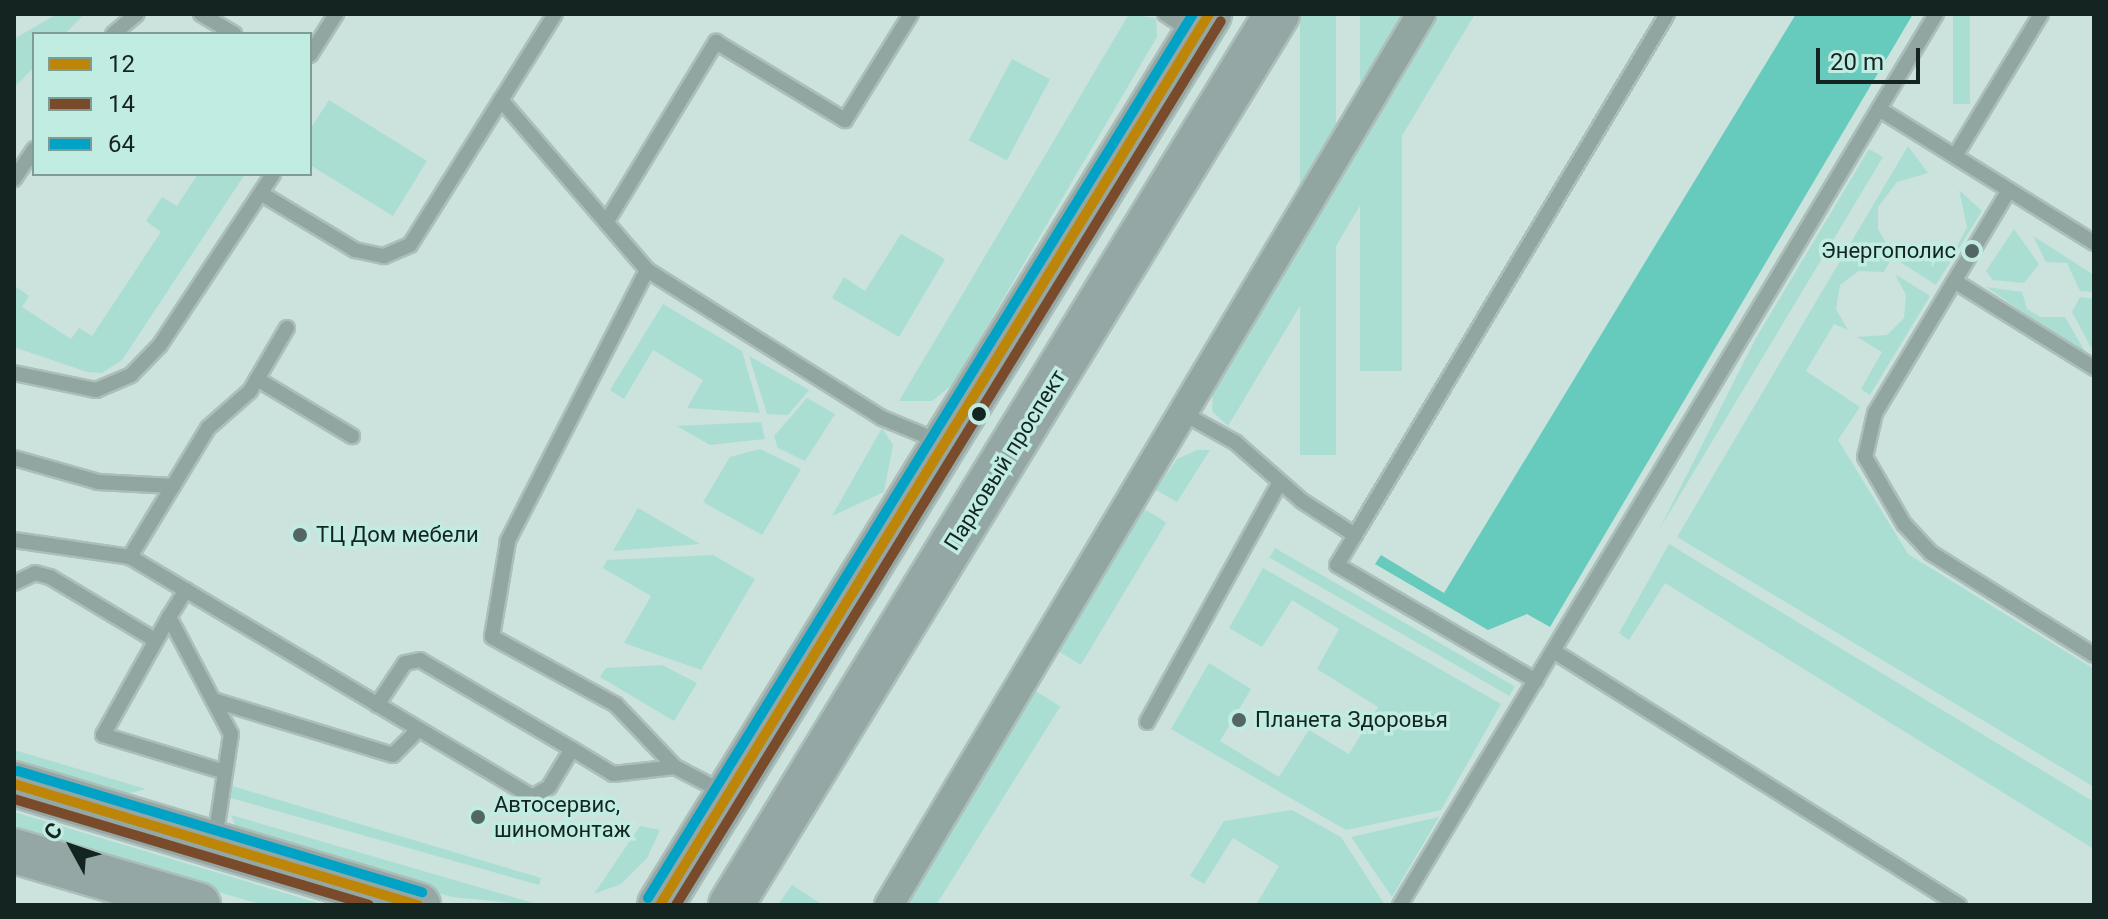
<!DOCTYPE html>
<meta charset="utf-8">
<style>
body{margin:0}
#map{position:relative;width:2108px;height:919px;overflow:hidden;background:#cbe2dd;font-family:Roboto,sans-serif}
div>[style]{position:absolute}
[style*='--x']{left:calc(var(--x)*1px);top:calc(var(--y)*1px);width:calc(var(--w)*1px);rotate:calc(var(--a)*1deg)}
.green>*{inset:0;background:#abded3;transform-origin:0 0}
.forest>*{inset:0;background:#66cbbd}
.roads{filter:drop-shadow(2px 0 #acbeba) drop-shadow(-2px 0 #acbeba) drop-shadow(0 2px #acbeba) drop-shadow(0 -2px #acbeba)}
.lane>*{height:14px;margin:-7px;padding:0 7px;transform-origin:7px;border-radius:7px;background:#92a6a1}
.street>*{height:28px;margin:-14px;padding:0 14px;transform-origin:14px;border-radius:14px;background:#92a6a1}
.primary>*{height:44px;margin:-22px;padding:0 22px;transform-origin:22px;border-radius:22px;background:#94a7a4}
.bus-1>*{height:10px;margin:-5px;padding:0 5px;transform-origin:5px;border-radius:5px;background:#be8608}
.bus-2>*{height:10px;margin:-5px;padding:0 5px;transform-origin:5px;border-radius:5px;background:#7a4b2a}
.bus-3>*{height:10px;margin:-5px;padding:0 5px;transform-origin:5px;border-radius:5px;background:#01a2c5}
.dots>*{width:22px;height:22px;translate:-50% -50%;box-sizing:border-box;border:4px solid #c1ece2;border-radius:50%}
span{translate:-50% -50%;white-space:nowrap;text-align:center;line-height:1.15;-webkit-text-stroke:7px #c1ece2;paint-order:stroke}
.poi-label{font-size:22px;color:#142421}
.right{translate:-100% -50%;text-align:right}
.left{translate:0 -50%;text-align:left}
.street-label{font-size:22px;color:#142421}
.frame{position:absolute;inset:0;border:16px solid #142421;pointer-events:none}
.legend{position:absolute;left:32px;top:32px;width:280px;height:144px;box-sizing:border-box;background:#c1ece2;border:2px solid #7c9c95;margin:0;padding:10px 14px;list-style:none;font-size:24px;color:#142421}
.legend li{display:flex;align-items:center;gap:16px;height:40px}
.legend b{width:40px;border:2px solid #7c9c95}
.north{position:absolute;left:32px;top:807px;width:80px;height:80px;-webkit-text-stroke:6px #c1ece2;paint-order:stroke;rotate:310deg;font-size:22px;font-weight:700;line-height:32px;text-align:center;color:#142421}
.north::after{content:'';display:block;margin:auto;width:28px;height:36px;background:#142421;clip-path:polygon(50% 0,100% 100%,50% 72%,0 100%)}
.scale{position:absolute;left:1816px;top:48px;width:104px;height:36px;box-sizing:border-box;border:4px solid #142421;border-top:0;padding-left:10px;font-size:24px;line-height:28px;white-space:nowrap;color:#142421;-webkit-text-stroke:6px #c1ece2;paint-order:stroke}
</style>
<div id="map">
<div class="green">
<i style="clip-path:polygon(57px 14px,84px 14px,65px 34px,34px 34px,34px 67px,14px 88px,14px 39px)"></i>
<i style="clip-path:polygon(1129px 14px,1156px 18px,1157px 37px,953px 384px,932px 401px,899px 401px)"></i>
<i style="left:1300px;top:14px;width:36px;height:441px"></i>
<i style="left:1360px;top:14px;width:42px;height:357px"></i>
<i style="clip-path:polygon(1439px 14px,1475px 14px,1228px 426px,1212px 411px,1213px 388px)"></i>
<i style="left:1953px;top:14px;width:17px;height:90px"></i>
<i style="left:1012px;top:59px;width:43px;height:92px;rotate:28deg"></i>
<i style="clip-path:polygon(329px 100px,427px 161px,393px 216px,310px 165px,310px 129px)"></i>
<i style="clip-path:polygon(1908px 146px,1928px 173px,1897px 182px,1878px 207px,1878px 229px,1893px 255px,1884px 272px,1859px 271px,1840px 285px,1836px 309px,1848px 330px,1834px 324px,1806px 371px,1860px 407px,1838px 440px,1908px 554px,2094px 669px,2094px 787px,1677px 537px)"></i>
<i style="clip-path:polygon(1869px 149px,1883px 157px,1659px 530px,1756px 338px)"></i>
<i style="clip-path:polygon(198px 174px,245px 174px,122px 360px,102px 373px,87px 372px,14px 347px,15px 286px,29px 296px,22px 307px,71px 339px,79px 328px,92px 336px,161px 232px,146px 221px,162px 197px,177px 206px)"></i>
<i style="clip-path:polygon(1959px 190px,1982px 211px,1936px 285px,1900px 262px,1955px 251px,1967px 227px)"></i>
<i style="clip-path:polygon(2014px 229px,2039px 264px,2024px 283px,1993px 280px,1986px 271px)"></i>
<i style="clip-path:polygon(901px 234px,945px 259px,899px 337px,832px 298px,844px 277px,865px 291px)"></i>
<i style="clip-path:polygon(2033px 236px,2094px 275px,2094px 292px,2080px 291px,2067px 263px,2046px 262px)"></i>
<i style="clip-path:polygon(1895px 274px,1930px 296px,1870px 395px,1861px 389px,1882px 352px,1857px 337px,1887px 335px,1904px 318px,1906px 295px)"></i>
<i style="clip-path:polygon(1986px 287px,2022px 292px,2027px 309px,2040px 317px,2065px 317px,2087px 355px)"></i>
<i style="clip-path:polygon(2080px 297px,2094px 299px,2094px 353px,2072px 312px)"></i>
<i style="clip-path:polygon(663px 304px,742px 351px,760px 413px,687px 408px,703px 380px,653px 350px,624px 399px,610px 390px)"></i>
<i style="clip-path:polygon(749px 356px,809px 390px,788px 415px,767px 414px)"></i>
<i style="clip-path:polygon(807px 398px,835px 414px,805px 461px,778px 448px,774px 436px)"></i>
<i style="clip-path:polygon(761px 422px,765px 439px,710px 445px,677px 426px)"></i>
<i style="clip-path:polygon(882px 428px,893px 445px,884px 492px,832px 516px)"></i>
<i style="clip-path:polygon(760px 449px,801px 469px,762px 535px,703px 502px,730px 457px)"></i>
<i style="clip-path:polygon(1197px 450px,1210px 450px,1177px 502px,1156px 490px,1177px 459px)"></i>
<i style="clip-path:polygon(638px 508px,700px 544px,613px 551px)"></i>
<i style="left:1144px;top:509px;width:26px;height:166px;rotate:31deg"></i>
<i style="clip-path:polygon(1669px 544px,2094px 802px,2094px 849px,1665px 583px,1629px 640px,1619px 633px)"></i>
<i style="left:1275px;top:548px;width:277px;height:11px;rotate:30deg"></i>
<i style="clip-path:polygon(713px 555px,755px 579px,701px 670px,624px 643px,651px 596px,603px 568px,607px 560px)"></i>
<i style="clip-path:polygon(1263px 568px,1501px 704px,1441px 810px,1346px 830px,1171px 729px,1209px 663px,1251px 689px,1220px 741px,1279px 777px,1309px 730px,1349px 754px,1378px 707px,1317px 669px,1339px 629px,1292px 600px,1262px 647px,1229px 628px)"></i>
<i style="clip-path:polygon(662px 665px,697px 683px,674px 721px,600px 677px,606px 668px)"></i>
<i style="left:1034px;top:690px;width:31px;height:252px;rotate:32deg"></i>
<i style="clip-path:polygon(14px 750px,146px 789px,123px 795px,14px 766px)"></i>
<i style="clip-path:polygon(232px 786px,541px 878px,539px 885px,231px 798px)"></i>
<i style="clip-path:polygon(1292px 810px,1341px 837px,1385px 905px,1256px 905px,1279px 866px,1233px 838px,1204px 884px,1190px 876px,1224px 821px)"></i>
<i style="clip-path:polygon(14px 812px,325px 905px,263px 905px,14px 832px)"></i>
<i style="clip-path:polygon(231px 815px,533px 903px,532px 905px,452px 897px,274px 846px,236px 828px)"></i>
<i style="clip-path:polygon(1439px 817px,1392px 897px,1351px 837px)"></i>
<i style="clip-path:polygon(640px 826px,660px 830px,647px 858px,621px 884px,594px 894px)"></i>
<i style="clip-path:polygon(792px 885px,823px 905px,778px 905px)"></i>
</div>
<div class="forest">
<i style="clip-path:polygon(1796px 14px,1913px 14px,1550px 627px,1527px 614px,1488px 630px,1375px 564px,1381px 555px,1444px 593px)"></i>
</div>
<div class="roads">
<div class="lane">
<i style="--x:201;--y:14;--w:39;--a:31"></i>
<i style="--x:555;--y:14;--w:102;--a:122.1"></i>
<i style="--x:501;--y:100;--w:224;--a:49.3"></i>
<i style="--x:647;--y:270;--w:278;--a:32.2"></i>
<i style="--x:882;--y:418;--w:61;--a:22.3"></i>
<i style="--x:1165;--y:14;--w:33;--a:33"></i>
<i style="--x:113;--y:34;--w:31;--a:-40"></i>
<i style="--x:310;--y:55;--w:49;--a:-57.6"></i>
<i style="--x:1879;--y:109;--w:253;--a:31.9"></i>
<i style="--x:1955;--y:156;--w:166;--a:-58.8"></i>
<i style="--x:14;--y:179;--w:36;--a:-56"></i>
<i style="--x:2009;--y:190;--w:260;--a:121"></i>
<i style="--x:1875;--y:413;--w:45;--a:102.8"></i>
<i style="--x:1865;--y:457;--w:78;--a:59.8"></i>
<i style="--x:1904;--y:524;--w:40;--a:47"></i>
<i style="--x:1931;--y:553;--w:192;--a:32"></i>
<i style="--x:262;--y:194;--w:109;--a:31.1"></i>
<i style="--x:355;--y:250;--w:30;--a:12"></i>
<i style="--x:384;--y:256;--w:28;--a:-23"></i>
<i style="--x:410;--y:245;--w:171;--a:-57.9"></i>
<i style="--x:607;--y:221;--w:210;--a:-58.7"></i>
<i style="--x:716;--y:42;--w:151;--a:31.2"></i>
<i style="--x:845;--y:120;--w:125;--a:-58.1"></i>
<i style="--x:647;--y:270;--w:305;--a:117.2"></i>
<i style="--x:508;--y:541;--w:97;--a:99.5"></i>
<i style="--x:492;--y:637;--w:141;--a:28.7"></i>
<i style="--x:616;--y:705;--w:86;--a:46.4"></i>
<i style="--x:1956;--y:282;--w:163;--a:31.9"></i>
<i style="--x:287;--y:328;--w:73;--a:120.4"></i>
<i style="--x:250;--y:391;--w:56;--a:138.6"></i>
<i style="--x:208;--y:428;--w:151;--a:121.2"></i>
<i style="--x:130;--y:557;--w:468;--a:30.8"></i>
<i style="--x:532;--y:797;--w:20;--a:-30"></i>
<i style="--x:549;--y:787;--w:44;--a:-58.8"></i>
<i style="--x:572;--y:749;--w:48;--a:31.4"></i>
<i style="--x:613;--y:774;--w:62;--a:-6.4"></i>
<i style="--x:675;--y:767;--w:56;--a:27.5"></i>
<i style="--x:14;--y:373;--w:84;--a:11.7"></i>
<i style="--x:96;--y:390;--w:38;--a:-23"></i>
<i style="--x:131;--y:375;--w:42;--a:-46"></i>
<i style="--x:160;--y:345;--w:205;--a:-56.5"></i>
<i style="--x:257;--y:379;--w:111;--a:31"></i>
<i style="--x:1179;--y:411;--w:64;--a:29"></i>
<i style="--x:1235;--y:442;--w:89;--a:41.4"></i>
<i style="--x:1302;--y:501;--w:63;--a:32.7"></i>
<i style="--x:1355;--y:535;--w:607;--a:-59.08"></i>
<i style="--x:14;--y:458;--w:87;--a:15.9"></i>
<i style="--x:98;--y:482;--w:75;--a:3.1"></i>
<i style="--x:1355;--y:535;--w:35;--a:121"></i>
<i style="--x:1337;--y:565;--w:230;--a:30.2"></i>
<i style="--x:14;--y:540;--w:117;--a:8.3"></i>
<i style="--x:14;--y:583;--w:23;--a:-25"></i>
<i style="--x:35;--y:573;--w:16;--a:15"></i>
<i style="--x:50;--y:577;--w:122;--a:31"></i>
<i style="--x:186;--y:590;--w:32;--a:122"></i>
<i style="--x:169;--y:617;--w:132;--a:62.1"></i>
<i style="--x:231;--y:734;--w:106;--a:98.7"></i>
<i style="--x:169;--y:617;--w:135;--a:119.2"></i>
<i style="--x:103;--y:735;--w:127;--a:16.9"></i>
<i style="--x:1555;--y:652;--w:477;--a:32.1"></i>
<i style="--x:213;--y:700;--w:188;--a:17"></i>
<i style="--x:393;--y:755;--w:35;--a:-45"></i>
<i style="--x:377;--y:705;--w:50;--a:-56.3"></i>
<i style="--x:405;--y:663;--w:15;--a:-11"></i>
<i style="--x:420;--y:660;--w:176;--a:30.4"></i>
<i style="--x:1147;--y:722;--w:274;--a:-61"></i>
<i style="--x:1400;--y:905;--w:1040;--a:-58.97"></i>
</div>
<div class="street">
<i style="--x:889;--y:905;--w:1038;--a:-59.16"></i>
</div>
<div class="primary">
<i style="--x:14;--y:784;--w:422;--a:16.7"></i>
<i style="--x:14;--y:851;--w:192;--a:16.4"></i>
<i style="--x:660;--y:905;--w:1047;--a:-58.36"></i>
<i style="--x:731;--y:905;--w:1045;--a:-58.5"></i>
</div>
</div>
<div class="bus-1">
<i style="--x:14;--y:784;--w:422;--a:16.7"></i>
<i style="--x:660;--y:905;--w:1047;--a:-58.36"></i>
</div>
<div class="bus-2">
<i style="--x:14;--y:799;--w:370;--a:16.6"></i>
<i style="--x:676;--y:905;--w:1038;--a:-58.35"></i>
</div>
<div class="bus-3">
<i style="--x:18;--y:771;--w:422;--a:16.7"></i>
<i style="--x:648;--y:898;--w:1038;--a:-58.35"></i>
</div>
<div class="dots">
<i style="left:1972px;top:251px;background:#546663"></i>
<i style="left:979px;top:414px;background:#142421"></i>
<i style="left:300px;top:535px;background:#546663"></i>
<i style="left:1239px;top:720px;background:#546663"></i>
<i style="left:478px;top:817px;background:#546663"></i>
</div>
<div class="poi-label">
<span class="right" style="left:1956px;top:251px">Энергополис</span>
<span class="left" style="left:316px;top:535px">ТЦ Дом мебели</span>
<span class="left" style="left:1255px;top:720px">Планета Здоровья</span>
<span class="left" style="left:494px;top:817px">Автосервис,<br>шиномонтаж</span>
</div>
<div class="street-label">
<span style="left:1005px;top:460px;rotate:-58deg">Парковый проспект</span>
</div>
<div class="frame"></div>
<ul class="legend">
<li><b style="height:10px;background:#be8608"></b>12</li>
<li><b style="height:10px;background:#7a4b2a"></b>14</li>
<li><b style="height:10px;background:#01a2c5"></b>64</li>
</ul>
<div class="north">С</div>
<div class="scale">20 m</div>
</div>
